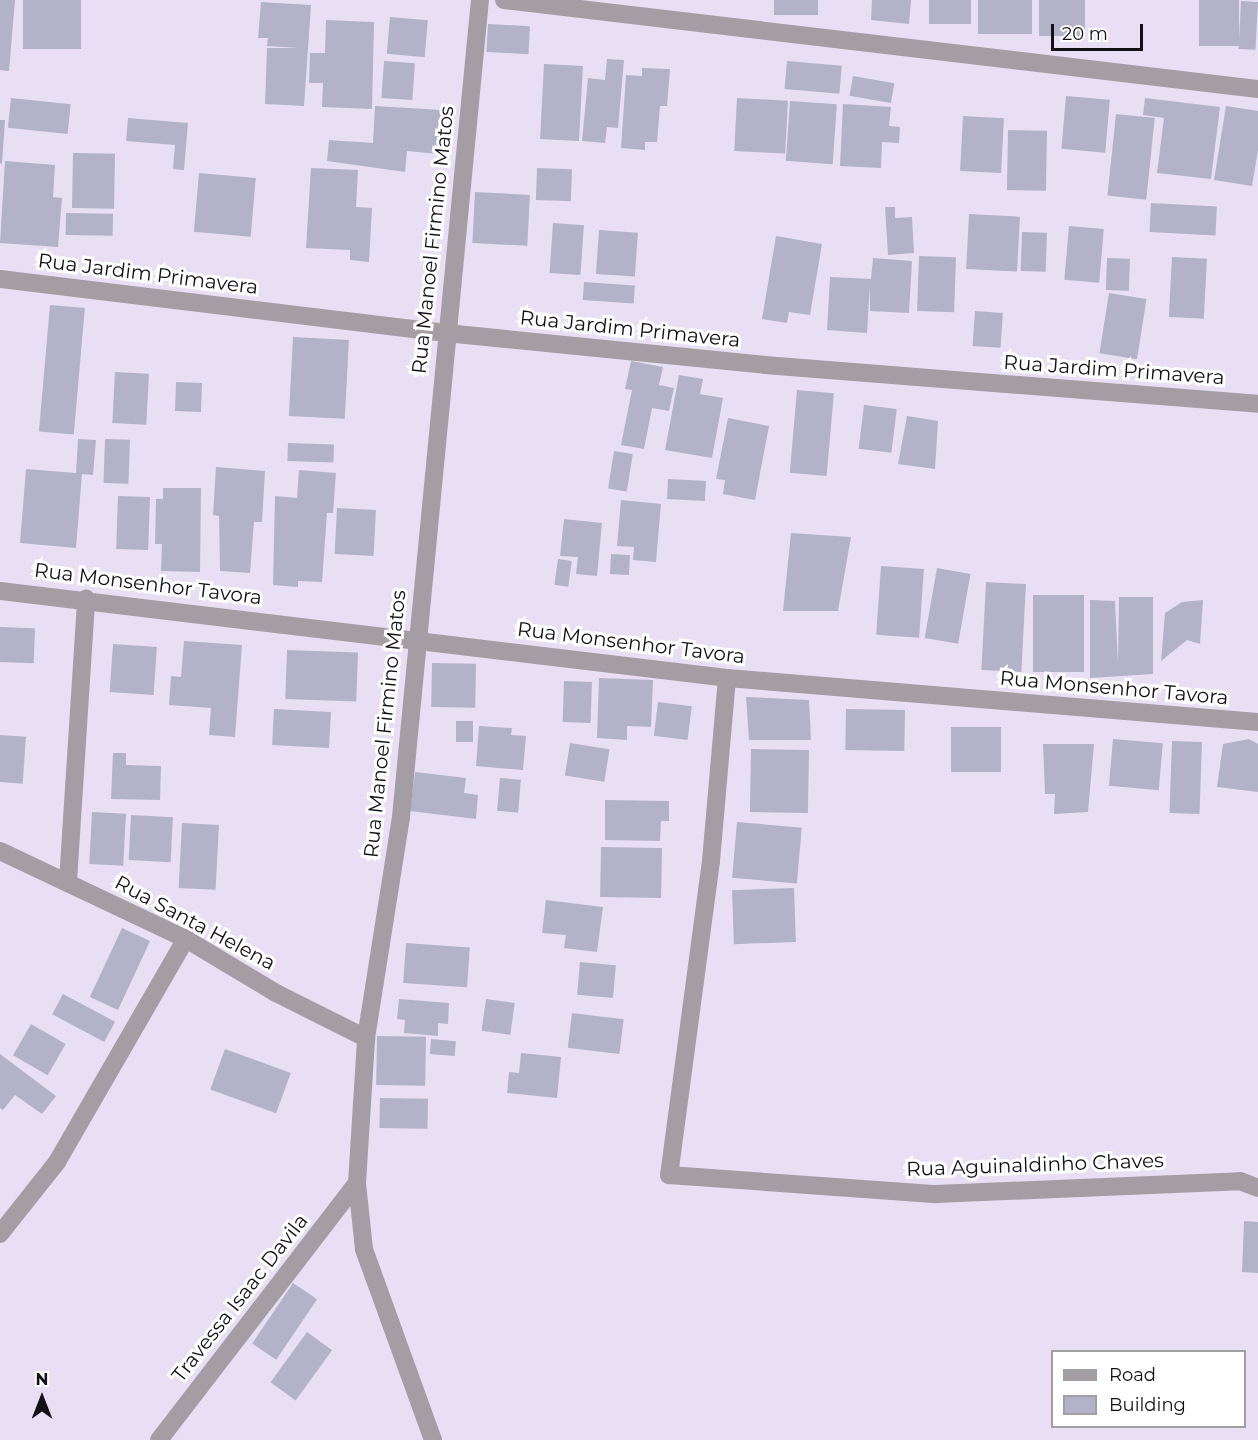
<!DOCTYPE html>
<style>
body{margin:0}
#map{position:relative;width:1258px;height:1440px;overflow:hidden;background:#e9dff4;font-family:Montserrat,sans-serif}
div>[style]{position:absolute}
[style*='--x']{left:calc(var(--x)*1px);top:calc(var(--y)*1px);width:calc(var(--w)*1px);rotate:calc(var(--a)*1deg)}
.building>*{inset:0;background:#b2b3c8;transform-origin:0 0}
.street>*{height:18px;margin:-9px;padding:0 9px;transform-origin:9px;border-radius:9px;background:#a49da4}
span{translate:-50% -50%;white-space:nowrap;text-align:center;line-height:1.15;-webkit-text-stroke:6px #fff;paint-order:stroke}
.street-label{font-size:20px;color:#131017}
.legend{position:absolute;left:1051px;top:1350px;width:195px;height:78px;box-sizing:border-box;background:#fff;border:2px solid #a19fa2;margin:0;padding:8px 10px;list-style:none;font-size:18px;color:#131017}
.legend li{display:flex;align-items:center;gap:12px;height:30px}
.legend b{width:30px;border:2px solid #a19fa2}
.north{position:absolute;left:12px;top:1368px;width:60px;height:60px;-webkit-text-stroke:4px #fff;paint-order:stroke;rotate:0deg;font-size:16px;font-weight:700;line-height:24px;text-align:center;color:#131017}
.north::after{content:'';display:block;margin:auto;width:21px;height:27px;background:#131017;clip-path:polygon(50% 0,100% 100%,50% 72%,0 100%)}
.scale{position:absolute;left:1051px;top:24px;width:92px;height:27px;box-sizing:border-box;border:3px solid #131017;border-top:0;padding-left:8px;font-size:18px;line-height:21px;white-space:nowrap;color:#131017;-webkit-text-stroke:4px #fff;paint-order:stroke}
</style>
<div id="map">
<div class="building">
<i style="clip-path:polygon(0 0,15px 0,9px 71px,0 70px)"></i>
<i style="left:23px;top:0;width:58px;height:49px"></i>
<i style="left:774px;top:0;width:44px;height:15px"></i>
<i style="clip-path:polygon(872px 0,911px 0,909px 24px,871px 20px)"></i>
<i style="left:929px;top:0;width:42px;height:24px"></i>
<i style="left:978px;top:0;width:54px;height:34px"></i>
<i style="left:1039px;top:0;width:46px;height:36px"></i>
<i style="left:1199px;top:0;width:40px;height:46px"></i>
<i style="left:1241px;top:1px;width:17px;height:48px;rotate:3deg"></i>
<i style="clip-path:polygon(261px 2px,311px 5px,304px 106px,265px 104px,267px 48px,299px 48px,267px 46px,268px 38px,258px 38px)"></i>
<i style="left:390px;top:17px;width:38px;height:37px;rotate:5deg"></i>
<i style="clip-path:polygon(326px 20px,374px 22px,372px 109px,322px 107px,323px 83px,309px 83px,310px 53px,325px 53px)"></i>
<i style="left:488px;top:24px;width:42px;height:28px;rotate:3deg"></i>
<i style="clip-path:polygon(607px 59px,624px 60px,618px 128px,607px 127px,605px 143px,582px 141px,588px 78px,605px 80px)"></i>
<i style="left:384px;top:61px;width:31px;height:37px;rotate:4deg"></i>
<i style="left:787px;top:61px;width:55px;height:28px;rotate:5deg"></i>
<i style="left:544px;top:64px;width:39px;height:75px;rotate:3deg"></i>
<i style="clip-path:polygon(642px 68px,670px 69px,667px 106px,660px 106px,657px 142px,645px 142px,645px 150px,621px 148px,626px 75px,642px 76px)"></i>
<i style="left:853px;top:76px;width:42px;height:20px;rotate:10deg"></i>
<i style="left:1066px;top:96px;width:44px;height:53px;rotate:5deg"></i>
<i style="left:11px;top:98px;width:60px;height:30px;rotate:6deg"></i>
<i style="left:737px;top:98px;width:51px;height:53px;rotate:3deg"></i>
<i style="clip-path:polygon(1145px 98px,1220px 107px,1211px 179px,1157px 173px,1164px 118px,1143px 115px)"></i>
<i style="left:790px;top:101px;width:47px;height:60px;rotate:4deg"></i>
<i style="clip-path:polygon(843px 104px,891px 107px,889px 126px,900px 127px,899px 143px,882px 142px,881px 168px,840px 166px)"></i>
<i style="clip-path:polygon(375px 106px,441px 110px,438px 154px,407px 151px,405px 172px,327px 161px,329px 140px,373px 143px)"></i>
<i style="clip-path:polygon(1226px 106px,1258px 111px,1258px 150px,1252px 186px,1214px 180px)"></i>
<i style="left:1116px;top:114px;width:39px;height:82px;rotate:6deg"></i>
<i style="left:963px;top:116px;width:41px;height:55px;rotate:3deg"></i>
<i style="clip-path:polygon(128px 118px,188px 123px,184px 170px,173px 169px,175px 145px,126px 141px)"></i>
<i style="clip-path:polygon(0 120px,5px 120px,2px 164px,0 163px)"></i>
<i style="left:1008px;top:130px;width:39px;height:60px;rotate:1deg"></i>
<i style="left:73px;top:153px;width:42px;height:55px;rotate:1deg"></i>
<i style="clip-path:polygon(5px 161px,55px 165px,53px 197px,62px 198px,58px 247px,0 243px)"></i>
<i style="clip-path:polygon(311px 168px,358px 170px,356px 207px,372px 208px,369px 262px,350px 260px,350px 250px,306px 248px)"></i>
<i style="left:537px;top:168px;width:35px;height:32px;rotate:2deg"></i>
<i style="left:199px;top:173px;width:57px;height:59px;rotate:5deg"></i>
<i style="left:475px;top:192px;width:55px;height:51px;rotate:3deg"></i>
<i style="left:1151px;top:203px;width:66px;height:29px;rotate:3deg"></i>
<i style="clip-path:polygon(885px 207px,895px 207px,895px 218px,912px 217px,914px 253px,888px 255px)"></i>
<i style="left:66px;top:213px;width:47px;height:22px;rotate:1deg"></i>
<i style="left:969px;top:214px;width:51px;height:55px;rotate:3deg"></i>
<i style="left:553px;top:223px;width:31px;height:50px;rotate:4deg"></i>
<i style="left:1069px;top:226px;width:35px;height:54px;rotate:5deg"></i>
<i style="left:599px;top:230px;width:39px;height:44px;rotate:4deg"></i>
<i style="left:1022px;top:232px;width:25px;height:39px;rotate:2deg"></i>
<i style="clip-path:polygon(776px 236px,822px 244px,810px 315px,789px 312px,787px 323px,762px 319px)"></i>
<i style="left:919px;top:256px;width:37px;height:55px;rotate:2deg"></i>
<i style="left:1172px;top:257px;width:35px;height:60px;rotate:3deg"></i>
<i style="clip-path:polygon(873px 258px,912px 261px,909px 313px,870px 311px,870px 285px,867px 333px,827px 330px,830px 277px,871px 279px)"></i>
<i style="left:1107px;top:258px;width:23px;height:32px;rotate:2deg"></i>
<i style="left:584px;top:282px;width:51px;height:18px;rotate:4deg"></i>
<i style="left:1109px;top:293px;width:38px;height:61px;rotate:9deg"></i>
<i style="left:50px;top:305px;width:35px;height:127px;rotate:5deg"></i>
<i style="left:975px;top:311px;width:28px;height:35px;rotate:4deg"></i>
<i style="left:293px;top:337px;width:56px;height:79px;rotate:3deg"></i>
<i style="clip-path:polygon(631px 361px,663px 367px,659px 385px,674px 388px,669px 411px,652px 408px,644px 449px,621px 445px,632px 390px,625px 389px)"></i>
<i style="left:115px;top:372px;width:34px;height:51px;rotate:3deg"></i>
<i style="clip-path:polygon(679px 375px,703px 379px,700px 394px,723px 398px,712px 458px,665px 450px)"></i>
<i style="left:176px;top:382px;width:26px;height:29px;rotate:2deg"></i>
<i style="left:797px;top:390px;width:37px;height:83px;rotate:5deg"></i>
<i style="left:864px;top:405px;width:33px;height:44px;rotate:7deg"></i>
<i style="clip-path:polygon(907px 416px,938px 421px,935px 469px,898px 464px)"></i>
<i style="clip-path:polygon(728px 418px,769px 426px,755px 500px,723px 494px,725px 480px,716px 479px)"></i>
<i style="clip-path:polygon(78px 439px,96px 440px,93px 475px,82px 474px,76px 548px,20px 543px,26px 469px,76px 473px)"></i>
<i style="left:105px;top:439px;width:25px;height:44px;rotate:2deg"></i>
<i style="left:288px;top:443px;width:46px;height:18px;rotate:2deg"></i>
<i style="left:614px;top:451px;width:19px;height:38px;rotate:9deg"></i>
<i style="clip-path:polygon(216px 467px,265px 471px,262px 522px,254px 522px,250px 573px,220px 571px,219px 516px,213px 515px)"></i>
<i style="clip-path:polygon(299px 470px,336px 473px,333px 513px,327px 513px,322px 582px,298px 581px,298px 587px,273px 585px,275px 496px,297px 498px)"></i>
<i style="left:668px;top:479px;width:38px;height:20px;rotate:3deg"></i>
<i style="clip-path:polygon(163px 488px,201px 488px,200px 572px,161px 571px,162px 544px,155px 544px,156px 499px,163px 499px)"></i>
<i style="left:118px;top:496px;width:32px;height:53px;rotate:2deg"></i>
<i style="clip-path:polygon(621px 500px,661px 504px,656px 562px,633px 560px,634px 547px,617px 546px)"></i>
<i style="left:337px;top:508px;width:39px;height:46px;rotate:3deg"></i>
<i style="clip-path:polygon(564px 519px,602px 523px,597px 576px,576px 574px,578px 557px,560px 556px)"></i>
<i style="clip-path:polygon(791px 533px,851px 537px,838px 611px,783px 611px)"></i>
<i style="left:611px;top:554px;width:19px;height:20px;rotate:3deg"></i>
<i style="left:558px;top:559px;width:14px;height:26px;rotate:8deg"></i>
<i style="left:881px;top:566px;width:43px;height:69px;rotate:4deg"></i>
<i style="left:937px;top:568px;width:34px;height:71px;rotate:10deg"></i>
<i style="left:986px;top:582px;width:40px;height:88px;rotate:3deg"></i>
<i style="left:1033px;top:595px;width:51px;height:77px"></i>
<i style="clip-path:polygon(1119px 597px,1153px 597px,1153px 674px,1090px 678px,1090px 600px,1115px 601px,1118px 664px)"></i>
<i style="clip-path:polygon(1203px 600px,1200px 644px,1187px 640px,1161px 661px,1165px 613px,1182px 602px)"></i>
<i style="left:0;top:627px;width:35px;height:35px;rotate:2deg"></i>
<i style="clip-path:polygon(184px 641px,242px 645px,235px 737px,209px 735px,211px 708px,169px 705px,171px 676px,181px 677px)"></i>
<i style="left:113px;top:644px;width:44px;height:48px;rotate:4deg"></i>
<i style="left:287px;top:650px;width:71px;height:49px;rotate:2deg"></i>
<i style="left:432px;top:663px;width:44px;height:44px;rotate:1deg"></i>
<i style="clip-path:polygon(599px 678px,653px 680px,651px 727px,627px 726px,627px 740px,597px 738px)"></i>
<i style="left:564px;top:681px;width:28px;height:41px;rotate:2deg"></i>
<i style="clip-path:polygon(746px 697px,809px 700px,811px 740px,749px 740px)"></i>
<i style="left:658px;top:702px;width:34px;height:34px;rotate:7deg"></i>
<i style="left:274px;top:709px;width:57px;height:36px;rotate:3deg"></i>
<i style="left:846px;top:709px;width:59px;height:41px;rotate:1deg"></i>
<i style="left:456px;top:721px;width:17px;height:21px"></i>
<i style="clip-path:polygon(479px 726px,512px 728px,511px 735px,526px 736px,523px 770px,476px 766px)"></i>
<i style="left:951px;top:727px;width:50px;height:45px"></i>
<i style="left:0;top:735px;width:26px;height:47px;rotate:4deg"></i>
<i style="left:1113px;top:739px;width:50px;height:47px;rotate:5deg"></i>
<i style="clip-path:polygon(1249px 739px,1258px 744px,1258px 792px,1217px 787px,1223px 744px)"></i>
<i style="left:1172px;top:741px;width:30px;height:72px;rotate:2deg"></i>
<i style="left:570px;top:743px;width:40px;height:33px;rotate:9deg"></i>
<i style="clip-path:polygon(1043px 744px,1094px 744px,1088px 812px,1054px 814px,1055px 794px,1045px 794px)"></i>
<i style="left:751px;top:749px;width:58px;height:63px;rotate:1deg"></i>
<i style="clip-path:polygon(113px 753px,126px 753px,126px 765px,161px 766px,160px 800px,111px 799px)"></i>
<i style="clip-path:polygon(415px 772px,466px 778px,464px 793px,478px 795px,476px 819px,410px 811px)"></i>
<i style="left:500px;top:778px;width:21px;height:33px;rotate:5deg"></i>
<i style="clip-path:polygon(605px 800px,669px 801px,669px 821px,661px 821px,660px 841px,605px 840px)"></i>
<i style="left:92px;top:812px;width:34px;height:52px;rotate:3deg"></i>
<i style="left:131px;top:815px;width:42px;height:45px;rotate:3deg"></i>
<i style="left:737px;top:822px;width:65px;height:56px;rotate:5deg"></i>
<i style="left:182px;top:823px;width:37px;height:65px;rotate:3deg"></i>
<i style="left:601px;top:847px;width:61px;height:50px;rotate:1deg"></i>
<i style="left:794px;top:888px;width:54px;height:62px;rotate:88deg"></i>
<i style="clip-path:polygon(546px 900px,603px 907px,597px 952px,564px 948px,566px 935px,542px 933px)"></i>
<i style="left:122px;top:928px;width:31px;height:76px;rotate:25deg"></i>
<i style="left:406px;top:943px;width:64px;height:40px;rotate:4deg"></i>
<i style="left:580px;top:962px;width:36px;height:33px;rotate:5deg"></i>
<i style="left:63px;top:994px;width:59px;height:23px;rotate:28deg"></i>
<i style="clip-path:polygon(399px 999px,449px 1003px,448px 1024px,438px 1023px,438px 1036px,404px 1033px,405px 1020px,397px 1019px)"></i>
<i style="left:486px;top:999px;width:29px;height:32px;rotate:8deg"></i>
<i style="left:572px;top:1013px;width:52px;height:35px;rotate:7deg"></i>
<i style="left:31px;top:1024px;width:40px;height:36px;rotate:30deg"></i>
<i style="left:377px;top:1036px;width:49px;height:49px;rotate:1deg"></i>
<i style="left:431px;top:1039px;width:25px;height:15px;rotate:5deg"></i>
<i style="left:225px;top:1049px;width:70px;height:43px;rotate:20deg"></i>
<i style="clip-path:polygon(521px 1053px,561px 1057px,557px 1098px,507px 1093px,509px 1072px,519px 1073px)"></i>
<i style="clip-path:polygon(0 1054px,56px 1096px,42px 1114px,15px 1095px,3px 1110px,0 1108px)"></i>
<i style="left:380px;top:1098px;width:48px;height:30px;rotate:1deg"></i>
<i style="clip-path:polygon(1244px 1221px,1258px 1222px,1258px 1273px,1242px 1272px)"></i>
<i style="left:293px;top:1283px;width:29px;height:73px;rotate:34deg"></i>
<i style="left:307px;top:1332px;width:31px;height:62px;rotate:36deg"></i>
</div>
<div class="street">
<i style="--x:504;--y:0;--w:759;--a:6.73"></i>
<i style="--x:0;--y:279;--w:449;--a:6.9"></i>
<i style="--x:446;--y:333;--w:321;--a:5.7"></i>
<i style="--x:765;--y:365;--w:495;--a:4.5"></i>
<i style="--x:0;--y:591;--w:732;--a:6.82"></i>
<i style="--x:727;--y:678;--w:533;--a:4.74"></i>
<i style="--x:727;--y:678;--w:184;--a:95"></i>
<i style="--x:711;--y:861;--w:317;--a:97.6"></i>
<i style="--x:669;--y:1175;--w:268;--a:4.1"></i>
<i style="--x:936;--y:1194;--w:304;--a:-2.4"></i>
<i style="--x:1240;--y:1181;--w:19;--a:21"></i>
<i style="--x:0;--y:851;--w:206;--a:25.3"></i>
<i style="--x:186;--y:939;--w:105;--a:31"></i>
<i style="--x:276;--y:993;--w:101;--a:26.6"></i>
<i style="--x:68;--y:881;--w:283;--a:-86.3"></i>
<i style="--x:0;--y:1234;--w:92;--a:-51.6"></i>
<i style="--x:57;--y:1162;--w:258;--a:-60"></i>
<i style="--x:159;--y:1440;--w:324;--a:-52.4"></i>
<i style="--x:433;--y:1440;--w:203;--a:-109.9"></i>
<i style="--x:364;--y:1249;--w:66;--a:-96.1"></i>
<i style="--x:357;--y:1183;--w:145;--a:-86.4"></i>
<i style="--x:366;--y:1038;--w:224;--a:-81"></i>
<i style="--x:401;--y:817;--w:821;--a:-84.48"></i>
</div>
<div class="street-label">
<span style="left:433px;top:240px;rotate:-84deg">Rua Manoel Firmino Matos</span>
<span style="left:148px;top:274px;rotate:7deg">Rua Jardim Primavera</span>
<span style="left:630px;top:329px;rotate:6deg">Rua Jardim Primavera</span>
<span style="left:1114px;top:370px;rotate:4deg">Rua Jardim Primavera</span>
<span style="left:148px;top:584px;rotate:7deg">Rua Monsenhor Tavora</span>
<span style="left:631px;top:643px;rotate:7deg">Rua Monsenhor Tavora</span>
<span style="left:1114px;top:688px;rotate:5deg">Rua Monsenhor Tavora</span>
<span style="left:385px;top:724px;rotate:-84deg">Rua Manoel Firmino Matos</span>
<span style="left:195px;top:923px;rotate:28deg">Rua Santa Helena</span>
<span style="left:1035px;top:1165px;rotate:-2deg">Rua Aguinaldinho Chaves</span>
<span style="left:240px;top:1298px;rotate:-52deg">Travessa Isaac Davila</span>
</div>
<ul class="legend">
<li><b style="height:8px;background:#a49da4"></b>Road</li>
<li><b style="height:16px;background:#b2b3c8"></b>Building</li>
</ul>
<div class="north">N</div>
<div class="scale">20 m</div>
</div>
